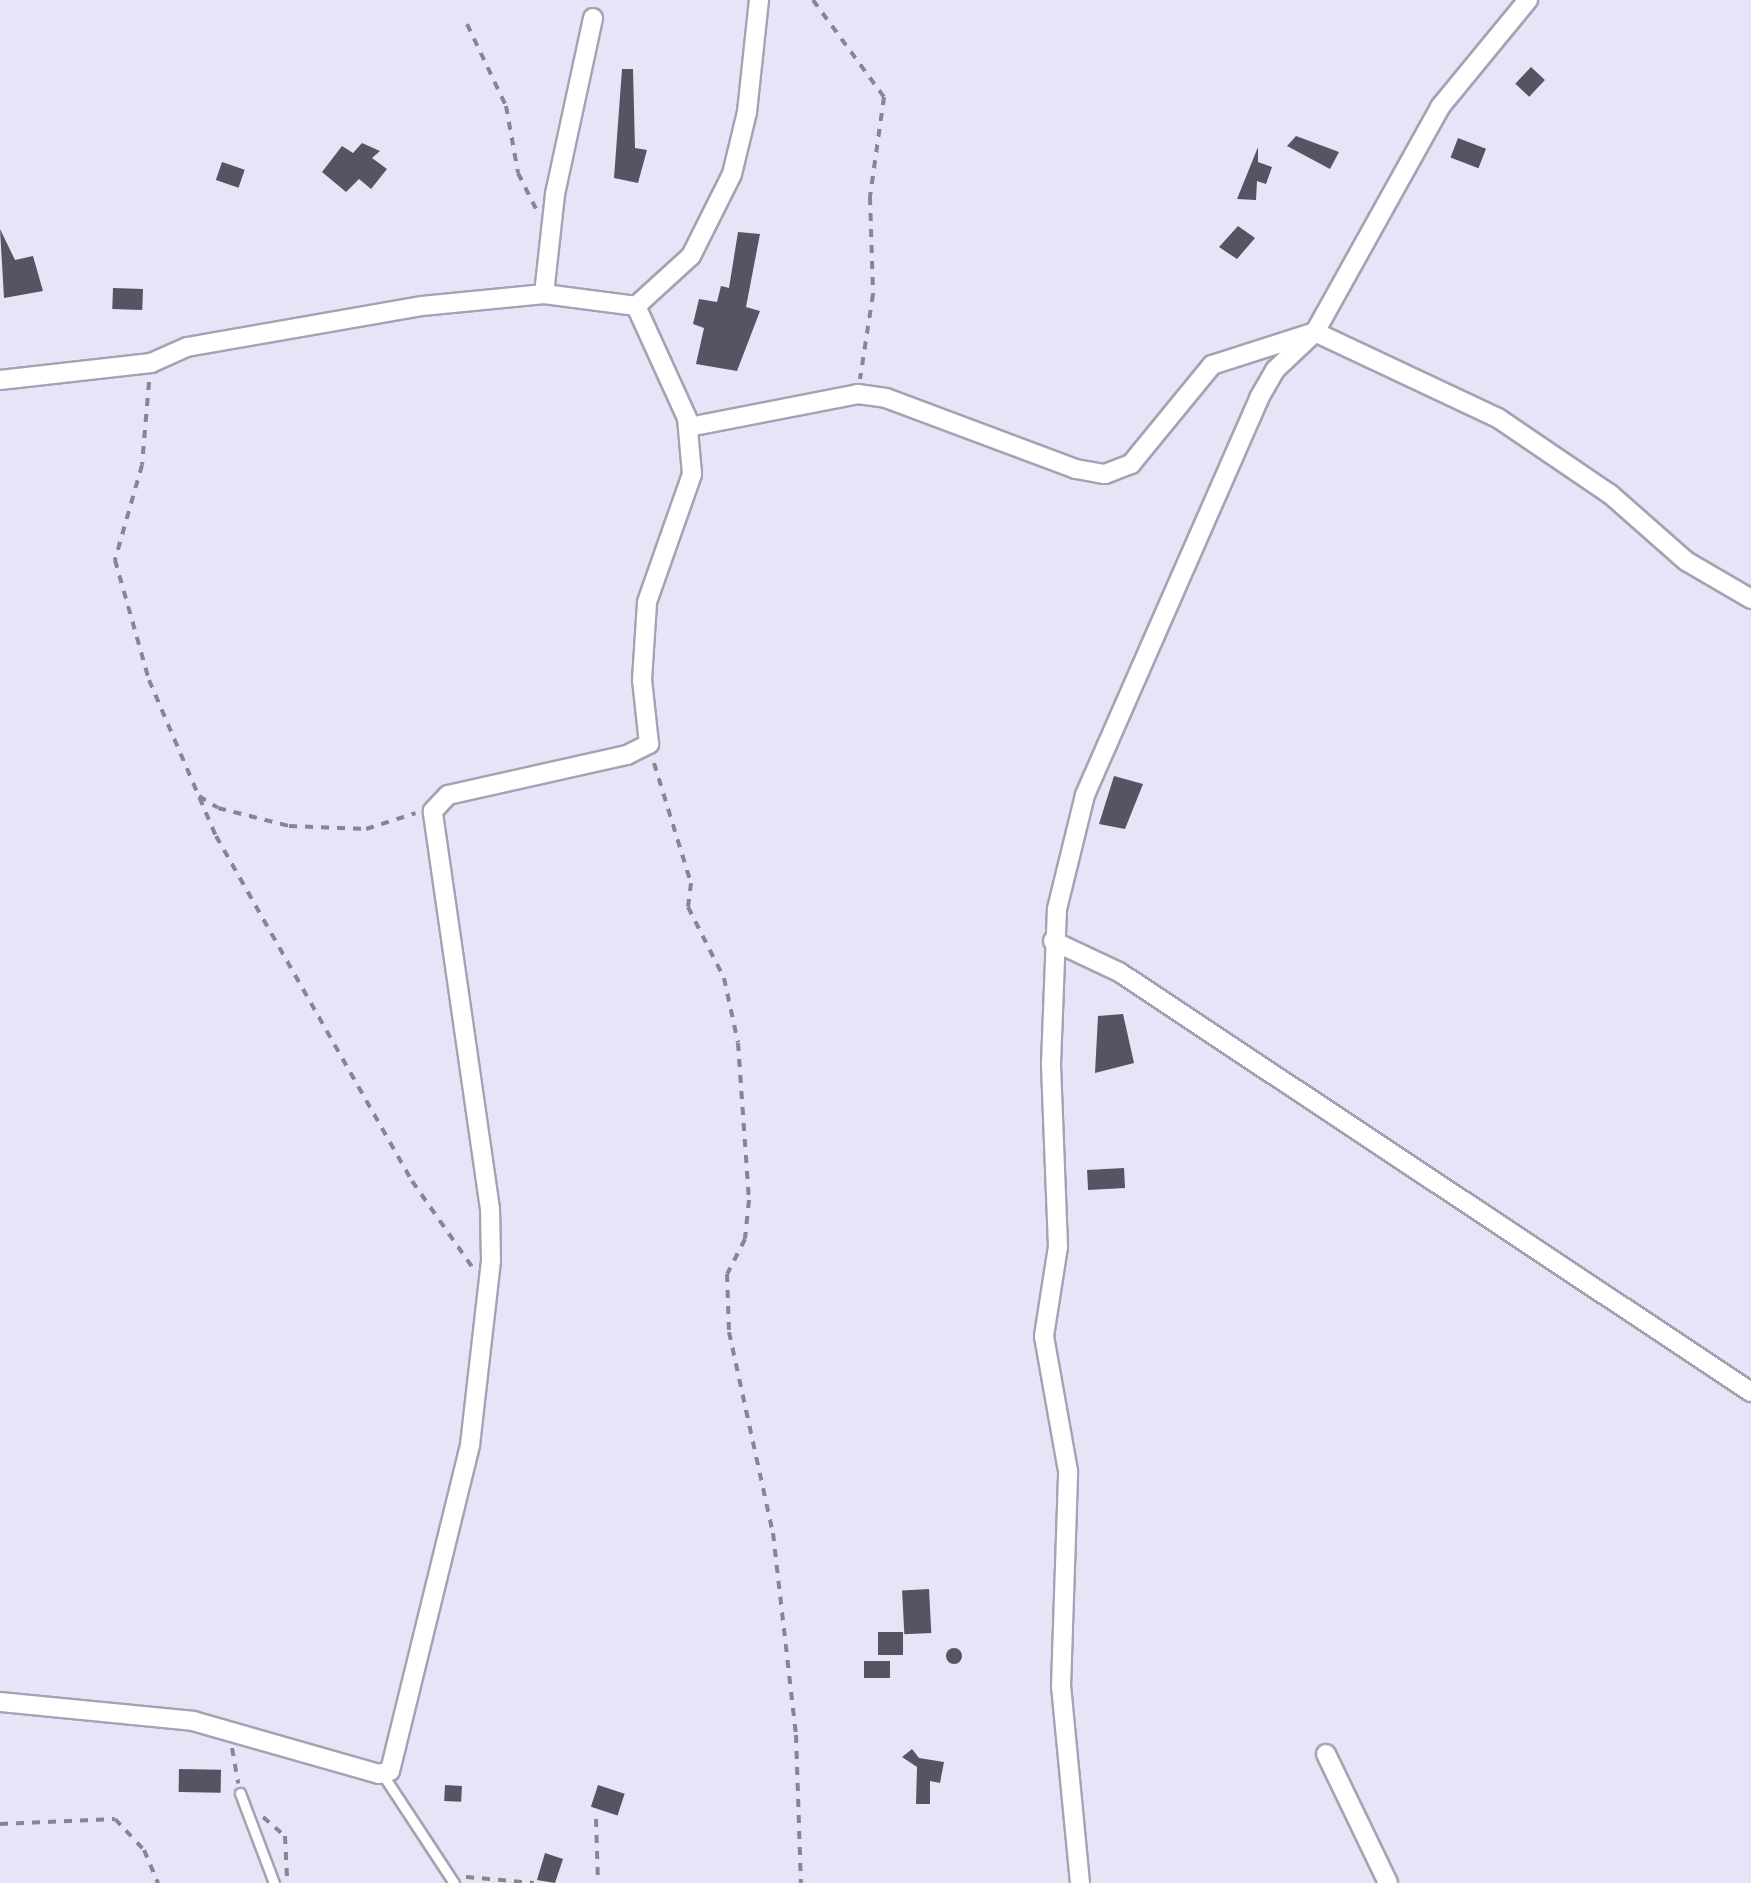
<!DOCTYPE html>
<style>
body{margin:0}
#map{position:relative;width:1751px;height:1883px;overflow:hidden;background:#e6e4f6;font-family:"DM Sans",sans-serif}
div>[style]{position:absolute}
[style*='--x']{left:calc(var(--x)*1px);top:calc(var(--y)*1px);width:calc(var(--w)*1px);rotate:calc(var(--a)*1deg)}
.building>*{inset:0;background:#565463;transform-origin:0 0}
.round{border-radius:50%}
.path>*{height:4px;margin-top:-2px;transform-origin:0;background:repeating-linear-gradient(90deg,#878592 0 8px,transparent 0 16px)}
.roads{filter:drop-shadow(2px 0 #a5a2b4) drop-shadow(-2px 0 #a5a2b4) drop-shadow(0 2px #a5a2b4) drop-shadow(0 -2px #a5a2b4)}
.service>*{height:9px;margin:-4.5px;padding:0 4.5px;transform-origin:4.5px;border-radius:4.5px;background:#fff}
.minor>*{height:18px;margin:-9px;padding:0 9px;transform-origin:9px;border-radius:9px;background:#fff}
span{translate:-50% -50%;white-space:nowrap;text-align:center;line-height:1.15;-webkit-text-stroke:10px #e6e4f6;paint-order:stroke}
</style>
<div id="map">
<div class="building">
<i style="left:1531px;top:67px;width:19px;height:23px;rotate:43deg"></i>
<i style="clip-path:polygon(622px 69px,633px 69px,635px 148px,647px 150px,638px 183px,614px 178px)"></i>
<i style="clip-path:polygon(1296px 136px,1339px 152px,1330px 169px,1287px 146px)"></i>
<i style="left:1458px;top:138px;width:30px;height:21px;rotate:21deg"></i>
<i style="clip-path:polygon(362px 143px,380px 151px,372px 158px,387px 169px,371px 189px,359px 179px,346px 192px,322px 172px,342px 146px,353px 153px)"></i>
<i style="clip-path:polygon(1258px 147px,1258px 162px,1272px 167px,1266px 184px,1257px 181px,1256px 200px,1237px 199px)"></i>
<i style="left:222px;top:162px;width:24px;height:19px;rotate:19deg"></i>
<i style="clip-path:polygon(1238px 226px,1255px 238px,1237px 259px,1219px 247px)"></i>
<i style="clip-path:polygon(0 229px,15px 260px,33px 256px,43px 291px,4px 298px)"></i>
<i style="clip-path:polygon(738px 232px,760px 234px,746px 307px,760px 311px,737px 371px,696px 364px,704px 328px,693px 324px,699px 299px,717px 302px,721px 286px,729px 288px)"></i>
<i style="left:113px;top:288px;width:30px;height:21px;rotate:2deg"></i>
<i style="clip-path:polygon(1114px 776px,1143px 784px,1125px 829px,1099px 824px)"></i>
<i style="clip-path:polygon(1123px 1014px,1134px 1063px,1095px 1073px,1098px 1016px)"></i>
<i style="left:1124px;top:1168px;width:20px;height:37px;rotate:87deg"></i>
<i style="left:929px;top:1589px;width:44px;height:27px;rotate:87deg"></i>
<i style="left:878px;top:1632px;width:25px;height:23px"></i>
<i class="round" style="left:946px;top:1648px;width:16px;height:16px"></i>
<i style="left:864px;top:1661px;width:26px;height:17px"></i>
<i style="clip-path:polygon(912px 1749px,919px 1758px,944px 1762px,940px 1783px,930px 1781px,930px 1804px,916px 1804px,917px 1767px,902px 1757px)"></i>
<i style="left:179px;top:1769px;width:42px;height:23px;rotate:1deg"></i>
<i style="left:445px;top:1785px;width:17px;height:16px;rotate:3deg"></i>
<i style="left:598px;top:1785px;width:28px;height:23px;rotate:18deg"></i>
<i style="clip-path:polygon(545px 1853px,563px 1859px,555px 1883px,537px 1880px)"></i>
</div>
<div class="path">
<i style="--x:813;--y:0;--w:120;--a:53.8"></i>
<i style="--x:884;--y:97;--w:101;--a:98"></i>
<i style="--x:870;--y:197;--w:97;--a:88.2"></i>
<i style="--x:873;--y:294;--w:86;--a:98.7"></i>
<i style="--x:467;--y:24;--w:91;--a:64.6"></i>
<i style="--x:506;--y:106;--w:68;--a:79.8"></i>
<i style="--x:518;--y:173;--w:40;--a:63.4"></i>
<i style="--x:149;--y:382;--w:83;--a:94.8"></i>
<i style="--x:142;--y:465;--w:99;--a:105.9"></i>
<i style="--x:115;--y:560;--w:125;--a:74.2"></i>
<i style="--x:149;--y:680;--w:170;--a:66.8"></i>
<i style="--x:216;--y:836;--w:397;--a:60.4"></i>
<i style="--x:412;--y:1181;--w:106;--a:55"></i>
<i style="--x:654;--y:763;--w:126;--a:72.9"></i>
<i style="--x:691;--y:883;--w:24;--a:97"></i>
<i style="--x:688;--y:907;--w:80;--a:63.1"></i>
<i style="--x:724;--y:978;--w:66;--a:77.8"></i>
<i style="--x:738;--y:1043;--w:157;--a:86"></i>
<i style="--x:749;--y:1200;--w:39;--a:96"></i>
<i style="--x:745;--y:1239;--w:39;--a:117"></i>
<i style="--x:727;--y:1274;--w:58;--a:88"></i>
<i style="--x:729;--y:1332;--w:206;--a:77.7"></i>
<i style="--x:773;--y:1533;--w:203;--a:83.5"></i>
<i style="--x:796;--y:1735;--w:148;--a:88.1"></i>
<i style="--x:199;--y:796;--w:22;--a:32"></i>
<i style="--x:218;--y:808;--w:73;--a:14.2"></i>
<i style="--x:289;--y:826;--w:77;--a:2.2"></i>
<i style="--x:366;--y:829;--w:52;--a:-17.7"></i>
<i style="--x:232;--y:1748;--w:36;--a:80"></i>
<i style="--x:263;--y:1817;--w:29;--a:41"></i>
<i style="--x:285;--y:1836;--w:41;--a:87.2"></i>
<i style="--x:596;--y:1819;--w:64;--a:88.2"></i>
<i style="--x:0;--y:1824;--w:115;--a:-2.5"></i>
<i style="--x:115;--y:1819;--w:42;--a:46.9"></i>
<i style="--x:144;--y:1850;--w:36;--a:67"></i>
<i style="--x:466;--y:1877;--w:68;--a:5"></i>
</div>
<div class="roads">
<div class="service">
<i style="--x:383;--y:1775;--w:129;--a:56.7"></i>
<i style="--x:240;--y:1793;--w:96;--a:69.3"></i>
</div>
<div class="minor">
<i style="--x:544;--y:294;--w:101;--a:-83.7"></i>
<i style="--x:555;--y:194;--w:180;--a:-77.8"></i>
<i style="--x:0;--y:380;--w:152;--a:-6.4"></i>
<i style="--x:151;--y:363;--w:39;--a:-24"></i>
<i style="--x:187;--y:347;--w:239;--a:-9.9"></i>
<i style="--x:422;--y:306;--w:123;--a:-5.6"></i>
<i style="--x:544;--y:294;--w:93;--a:7.4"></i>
<i style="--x:636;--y:306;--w:74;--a:-42.3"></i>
<i style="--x:691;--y:256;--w:92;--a:-63.4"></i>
<i style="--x:732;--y:174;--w:64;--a:-76.4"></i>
<i style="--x:747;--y:112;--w:113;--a:-83.9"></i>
<i style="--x:689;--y:427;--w:172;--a:-11"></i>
<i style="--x:858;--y:394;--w:28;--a:8"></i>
<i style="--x:886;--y:398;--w:203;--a:20.5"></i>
<i style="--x:1076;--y:469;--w:29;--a:10"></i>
<i style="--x:1105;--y:474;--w:28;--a:-21"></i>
<i style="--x:1131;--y:464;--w:128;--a:-50.7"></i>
<i style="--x:1212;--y:365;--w:108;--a:-17.8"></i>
<i style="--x:1315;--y:332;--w:202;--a:25.2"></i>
<i style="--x:1498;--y:418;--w:135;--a:34.2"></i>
<i style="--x:1610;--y:494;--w:101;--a:41.4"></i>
<i style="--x:1686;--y:561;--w:75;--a:30.3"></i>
<i style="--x:1053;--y:941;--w:73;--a:25.2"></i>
<i style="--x:1119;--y:972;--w:759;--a:33.61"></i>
<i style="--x:0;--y:1702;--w:194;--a:5.6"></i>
<i style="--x:193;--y:1721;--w:193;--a:15.9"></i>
<i style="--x:379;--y:1774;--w:11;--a:-15"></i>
<i style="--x:390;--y:1771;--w:336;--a:-76.2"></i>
<i style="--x:470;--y:1445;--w:186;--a:-83.5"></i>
<i style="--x:491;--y:1260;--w:51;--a:-91.1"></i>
<i style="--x:490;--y:1209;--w:402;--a:-98.2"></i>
<i style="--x:433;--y:811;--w:22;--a:-47"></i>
<i style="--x:448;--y:795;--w:183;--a:-12.6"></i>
<i style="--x:627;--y:755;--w:25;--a:-27"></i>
<i style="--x:649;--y:744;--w:64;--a:-96.2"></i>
<i style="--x:642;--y:680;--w:78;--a:-86.3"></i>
<i style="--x:647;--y:602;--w:136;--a:-70.6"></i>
<i style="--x:692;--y:474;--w:56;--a:-95.1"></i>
<i style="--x:687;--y:418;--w:123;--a:-114.5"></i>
<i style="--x:1326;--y:1754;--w:143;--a:64.3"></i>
<i style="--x:1080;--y:1883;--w:197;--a:-95.5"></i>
<i style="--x:1061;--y:1687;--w:216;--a:-88.1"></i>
<i style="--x:1068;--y:1471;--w:137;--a:-100.1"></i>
<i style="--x:1044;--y:1336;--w:90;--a:-81.1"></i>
<i style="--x:1058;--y:1247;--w:183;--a:-92.2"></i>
<i style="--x:1051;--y:1064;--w:155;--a:-87.8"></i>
<i style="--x:1057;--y:909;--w:117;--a:-76.2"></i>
<i style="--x:1085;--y:795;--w:433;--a:-66.3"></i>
<i style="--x:1259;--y:398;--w:32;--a:-60"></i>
<i style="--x:1275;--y:370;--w:55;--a:-43.5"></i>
<i style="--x:1315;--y:332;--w:257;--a:-60.9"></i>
<i style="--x:1440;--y:107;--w:139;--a:-50.6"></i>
</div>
</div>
</div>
